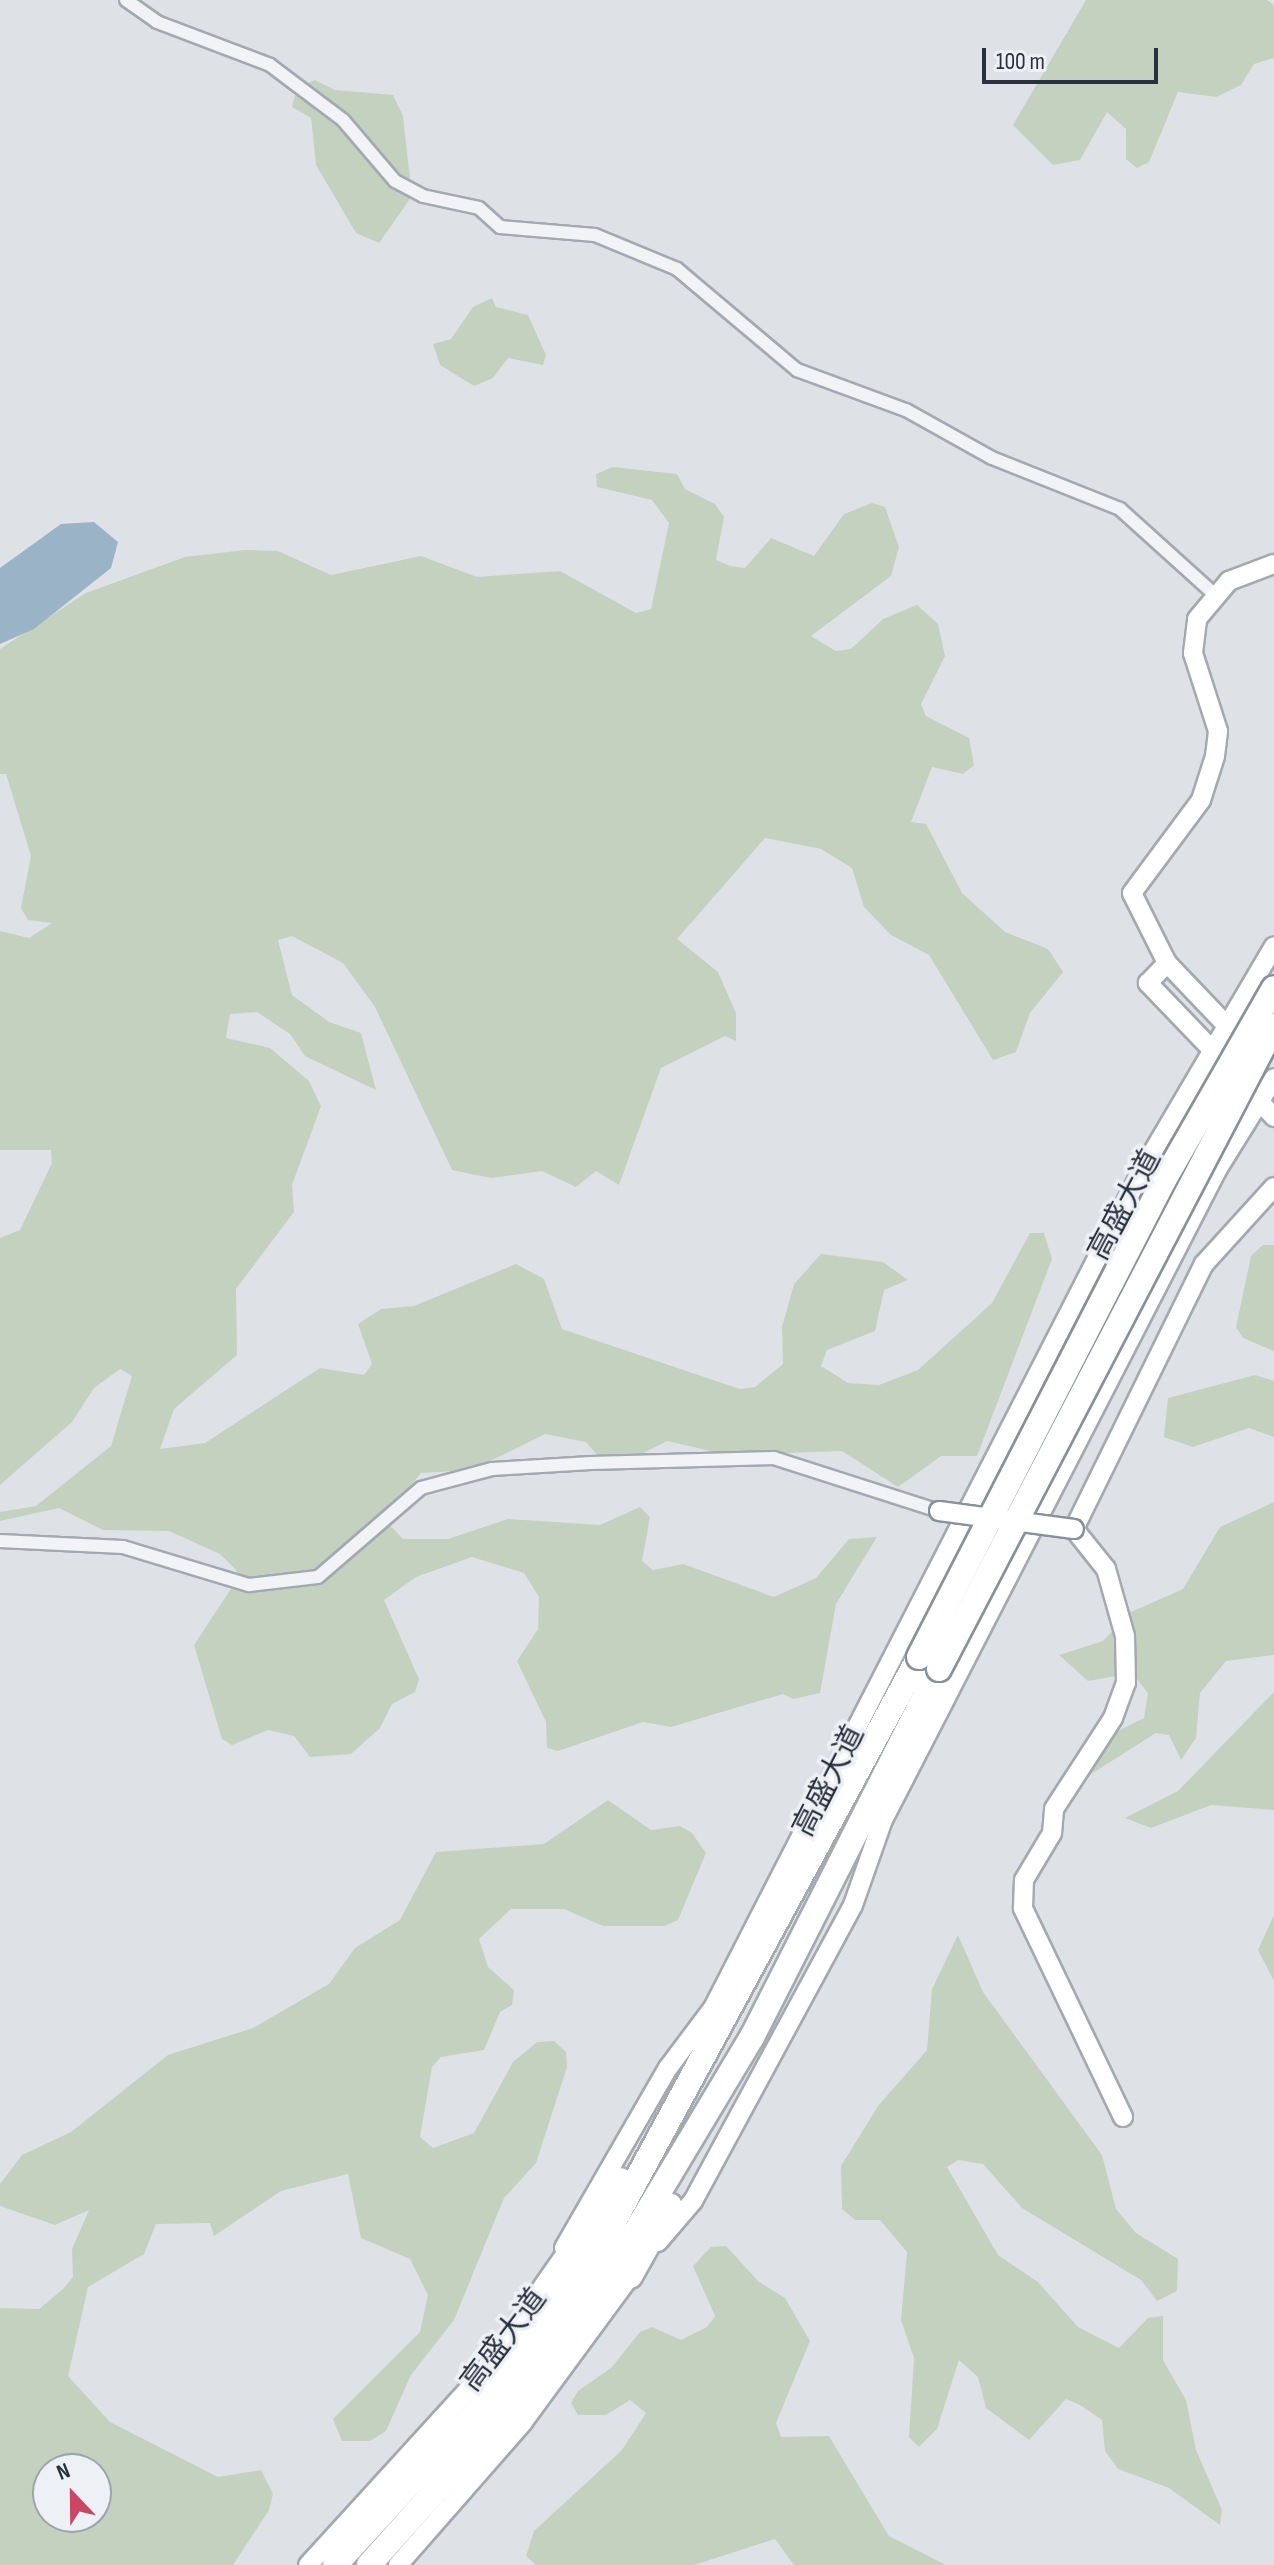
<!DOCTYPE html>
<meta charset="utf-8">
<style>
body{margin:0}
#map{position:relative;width:1274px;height:2565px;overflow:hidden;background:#dee2e7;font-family:"Sofia Sans Condensed","Noto Sans SC",sans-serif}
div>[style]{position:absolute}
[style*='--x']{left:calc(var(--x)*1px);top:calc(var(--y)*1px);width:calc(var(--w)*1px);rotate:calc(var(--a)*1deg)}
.green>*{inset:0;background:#c5d1bf}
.water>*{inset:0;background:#9ab3c6}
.roads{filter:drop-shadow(2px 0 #a4a9b1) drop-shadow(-2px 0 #a4a9b1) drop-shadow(0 2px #a4a9b1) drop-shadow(0 -2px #a4a9b1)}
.street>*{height:12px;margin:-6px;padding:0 6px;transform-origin:6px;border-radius:6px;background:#f1f3f6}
.secondary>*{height:18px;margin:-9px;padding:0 9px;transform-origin:9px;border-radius:9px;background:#fff}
.highway>*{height:24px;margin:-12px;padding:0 12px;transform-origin:12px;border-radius:12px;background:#fff}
.bridges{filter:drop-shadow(2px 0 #86919d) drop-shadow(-2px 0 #86919d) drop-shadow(0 2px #86919d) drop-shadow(0 -2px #86919d)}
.secondary-bridge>*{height:18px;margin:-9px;padding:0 9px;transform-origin:9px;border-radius:9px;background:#fff}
.highway-bridge>*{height:24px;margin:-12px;padding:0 12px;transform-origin:12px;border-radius:12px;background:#fff}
span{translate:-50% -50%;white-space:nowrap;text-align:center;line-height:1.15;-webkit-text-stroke:7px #edf1f5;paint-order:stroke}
.street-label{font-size:30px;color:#28313d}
.north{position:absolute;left:32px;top:2453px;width:80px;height:80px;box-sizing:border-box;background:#edf1f5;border:2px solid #9ea4ab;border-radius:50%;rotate:338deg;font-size:22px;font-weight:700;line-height:32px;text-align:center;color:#28313d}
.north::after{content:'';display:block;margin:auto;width:28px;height:36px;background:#ca4663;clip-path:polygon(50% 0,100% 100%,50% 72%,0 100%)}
.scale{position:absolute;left:982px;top:48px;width:176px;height:36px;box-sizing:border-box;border:4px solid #28313d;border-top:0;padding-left:10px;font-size:24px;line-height:28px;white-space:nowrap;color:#28313d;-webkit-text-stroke:6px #edf1f5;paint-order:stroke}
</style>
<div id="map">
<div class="green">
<i style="clip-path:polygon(1086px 0,1267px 0,1274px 5px,1274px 58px,1254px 64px,1241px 85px,1216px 97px,1178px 92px,1149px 162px,1137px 168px,1126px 159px,1126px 129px,1107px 112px,1080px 160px,1053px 165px,1013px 125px)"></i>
<i style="clip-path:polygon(315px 80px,335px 90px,393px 95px,403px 116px,412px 196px,379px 243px,356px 233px,316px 165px,311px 118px,292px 107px,297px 88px)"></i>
<i style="clip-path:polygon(492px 298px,496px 307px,528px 315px,546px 355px,543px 365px,508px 358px,493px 378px,474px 386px,440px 365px,433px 344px,451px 339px,473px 307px)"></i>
<i style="clip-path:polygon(613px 467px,677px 474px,685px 489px,715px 504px,724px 517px,716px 560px,730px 566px,745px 568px,771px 538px,814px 556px,844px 514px,872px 503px,885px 507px,899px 547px,891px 576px,811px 636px,836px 651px,851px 649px,883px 619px,917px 605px,938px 624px,945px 656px,921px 704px,926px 716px,969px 738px,974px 765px,963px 774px,932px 767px,911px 822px,926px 824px,962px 893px,1005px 932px,1048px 949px,1063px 972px,1030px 1013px,1016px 1052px,993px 1060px,929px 955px,891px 935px,864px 907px,852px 868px,821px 849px,765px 838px,677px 939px,718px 972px,736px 1013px,736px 1041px,725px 1036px,661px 1068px,619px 1185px,596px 1171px,576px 1187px,542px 1171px,491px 1178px,452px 1170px,375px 1007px,343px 963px,292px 936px,278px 940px,292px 995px,329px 1022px,361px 1033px,376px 1090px,305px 1056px,290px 1034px,257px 1012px,230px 1014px,226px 1038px,270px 1048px,309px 1081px,321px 1106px,292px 1185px,294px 1212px,236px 1289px,237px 1355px,174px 1409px,160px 1449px,205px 1443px,320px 1368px,364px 1375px,372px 1364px,358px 1324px,381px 1309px,414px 1306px,516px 1264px,544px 1279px,562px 1329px,740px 1389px,755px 1387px,783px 1364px,782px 1327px,794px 1284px,821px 1254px,883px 1262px,908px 1280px,884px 1290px,875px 1331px,827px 1350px,821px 1366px,848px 1383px,879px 1385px,918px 1370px,992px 1303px,1030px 1233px,1044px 1233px,1052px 1259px,977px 1456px,941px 1456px,898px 1487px,842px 1451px,728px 1455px,667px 1441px,618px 1466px,605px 1464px,586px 1442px,545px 1434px,472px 1470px,421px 1473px,383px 1518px,403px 1539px,448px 1539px,508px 1519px,600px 1525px,640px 1507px,650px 1517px,642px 1561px,653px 1570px,683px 1564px,774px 1597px,816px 1578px,849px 1539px,877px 1537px,836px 1604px,820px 1693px,793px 1699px,783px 1694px,671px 1727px,643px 1722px,558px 1751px,547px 1748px,546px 1722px,517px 1661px,538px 1629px,539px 1597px,524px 1573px,472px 1557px,416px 1577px,384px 1600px,419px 1679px,415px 1692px,392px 1704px,380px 1728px,351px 1754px,310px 1757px,294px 1736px,268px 1730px,232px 1745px,222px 1739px,194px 1645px,234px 1584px,237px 1571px,220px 1554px,169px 1531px,103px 1530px,59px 1508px,0 1521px,0 1512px,36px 1506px,111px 1446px,132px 1376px,120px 1369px,94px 1388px,72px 1422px,0 1485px,0 1238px,20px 1230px,52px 1163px,51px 1150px,0 1150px,0 931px,29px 938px,52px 923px,28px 920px,21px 908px,31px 856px,6px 774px,0 774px,0 649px,86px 593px,185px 557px,245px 550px,278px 551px,331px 575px,421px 556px,477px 577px,560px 571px,636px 613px,651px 609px,669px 523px,652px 500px,597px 487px,596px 474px)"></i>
<i style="clip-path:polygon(1263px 1245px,1274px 1245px,1274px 1351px,1243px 1338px,1236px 1327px,1251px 1256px)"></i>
<i style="clip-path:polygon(1255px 1375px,1274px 1381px,1274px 1437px,1249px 1428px,1193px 1447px,1164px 1437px,1168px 1398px)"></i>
<i style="clip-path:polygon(1274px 1502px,1274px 1655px,1226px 1661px,1200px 1693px,1196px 1738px,1181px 1760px,1169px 1735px,1156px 1733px,1088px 1776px,1083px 1762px,1104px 1738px,1144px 1718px,1148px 1693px,1132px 1673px,1088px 1681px,1059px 1655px,1103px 1641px,1131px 1612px,1183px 1589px,1220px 1527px)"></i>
<i style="clip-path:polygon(1274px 1692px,1274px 1810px,1211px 1805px,1151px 1828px,1125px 1818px,1178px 1791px)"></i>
<i style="clip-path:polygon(evenodd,608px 1800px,651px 1830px,680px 1826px,692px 1833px,706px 1853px,678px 1920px,664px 1926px,603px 1926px,564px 1909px,511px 1909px,479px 1939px,488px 1967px,514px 1990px,512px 2005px,500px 2012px,484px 2050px,441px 2057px,432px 2067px,420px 2137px,433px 2148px,474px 2133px,513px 2062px,537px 2042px,554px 2041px,566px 2052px,567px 2067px,536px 2163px,504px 2198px,454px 2320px,411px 2375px,386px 2431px,370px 2441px,342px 2441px,333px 2419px,420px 2332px,428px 2295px,410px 2259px,361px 2238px,348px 2174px,281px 2191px,214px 2236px,210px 2223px,156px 2224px,144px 2254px,88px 2287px,68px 2376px,110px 2422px,218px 2477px,261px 2470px,273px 2494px,269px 2510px,233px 2565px,0 2565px,0 2308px,39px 2309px,63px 2289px,73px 2277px,72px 2249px,89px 2210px,55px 2225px,0 2206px,0 2184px,22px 2155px,71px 2132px,168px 2055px,253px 2028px,329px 1984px,355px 1948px,400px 1920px,436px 1852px,544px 1844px,608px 1800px,48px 2469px,96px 2469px,96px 2517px,48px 2517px,48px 2469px)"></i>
<i style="clip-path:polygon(1274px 1915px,1274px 1981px,1258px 1950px)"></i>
<i style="clip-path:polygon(958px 1935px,983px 1992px,1102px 2155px,1116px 2209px,1136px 2233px,1178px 2259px,1177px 2291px,1157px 2301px,1141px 2280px,1022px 2208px,983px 2164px,958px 2160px,947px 2167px,998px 2255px,1038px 2282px,1078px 2327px,1119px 2348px,1148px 2318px,1163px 2316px,1163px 2360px,1186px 2400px,1196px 2450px,1222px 2510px,1220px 2525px,1169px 2488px,1118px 2469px,1105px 2451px,1102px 2420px,1080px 2405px,1066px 2399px,1029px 2440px,986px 2408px,978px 2377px,959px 2360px,937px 2429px,919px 2447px,909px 2437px,914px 2358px,901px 2320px,907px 2252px,880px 2220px,855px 2220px,842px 2209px,841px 2166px,878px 2106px,927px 2050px,932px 1989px)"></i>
<i style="clip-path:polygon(726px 2246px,759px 2282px,785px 2298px,810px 2341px,776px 2423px,781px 2437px,829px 2436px,889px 2536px,946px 2565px,794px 2565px,775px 2539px,694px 2565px,536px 2565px,526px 2556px,534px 2531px,622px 2450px,646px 2413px,630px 2400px,606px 2415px,578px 2415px,571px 2403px,578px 2391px,611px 2368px,640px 2332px,652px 2327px,681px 2340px,707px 2327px,715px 2316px,693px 2266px,711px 2247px)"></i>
</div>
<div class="water">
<i style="clip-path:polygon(94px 522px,118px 542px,111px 568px,34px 629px,0 644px,0 568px,61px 524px)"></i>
</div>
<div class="roads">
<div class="street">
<i style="--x:126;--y:0;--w:38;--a:35"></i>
<i style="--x:157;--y:22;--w:121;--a:20.8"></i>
<i style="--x:270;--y:65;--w:91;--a:37"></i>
<i style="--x:343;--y:120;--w:80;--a:49.6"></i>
<i style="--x:395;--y:181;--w:32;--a:28"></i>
<i style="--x:423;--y:196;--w:57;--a:12.1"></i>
<i style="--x:479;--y:208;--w:28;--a:42"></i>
<i style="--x:500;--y:227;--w:95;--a:4.8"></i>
<i style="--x:595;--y:235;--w:89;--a:22.5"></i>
<i style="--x:677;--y:269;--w:157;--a:40.1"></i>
<i style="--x:797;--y:370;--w:116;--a:20.2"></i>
<i style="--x:906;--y:410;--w:98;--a:29.2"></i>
<i style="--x:992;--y:458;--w:138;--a:21.7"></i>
<i style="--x:1120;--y:509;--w:125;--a:42.1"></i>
<i style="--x:0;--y:1541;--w:123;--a:2.8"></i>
<i style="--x:123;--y:1547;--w:132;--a:16.8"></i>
<i style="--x:249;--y:1585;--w:69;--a:-6.6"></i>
<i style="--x:318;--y:1577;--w:136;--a:-40.8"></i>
<i style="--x:421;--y:1488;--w:73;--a:-15"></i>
<i style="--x:492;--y:1469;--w:99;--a:-3.5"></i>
<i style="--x:591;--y:1463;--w:183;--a:-1.6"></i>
<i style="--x:774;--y:1458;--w:173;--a:17.8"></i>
</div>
<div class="secondary">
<i style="--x:1167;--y:963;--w:78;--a:-116.6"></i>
<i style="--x:1132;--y:893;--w:116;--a:-53.4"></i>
<i style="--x:1201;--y:800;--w:46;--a:-72.3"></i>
<i style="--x:1215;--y:756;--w:25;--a:-83"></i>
<i style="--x:1218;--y:731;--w:82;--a:-107.8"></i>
<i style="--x:1193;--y:653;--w:34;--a:-83"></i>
<i style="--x:1197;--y:619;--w:50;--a:-49.9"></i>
<i style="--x:1229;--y:581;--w:48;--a:-20.7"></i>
<i style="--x:1219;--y:1057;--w:103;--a:-133.8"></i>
<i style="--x:1148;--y:983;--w:28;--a:-46"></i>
<i style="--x:1167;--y:963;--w:95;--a:46.3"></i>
<i style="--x:1252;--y:1094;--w:32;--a:46"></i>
<i style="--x:1123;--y:2117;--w:232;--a:-115.6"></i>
<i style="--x:1023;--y:1908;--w:28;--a:-88"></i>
<i style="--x:1024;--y:1880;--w:55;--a:-59.2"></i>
<i style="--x:1052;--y:1833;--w:24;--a:-85"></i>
<i style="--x:1054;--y:1809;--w:108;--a:-57"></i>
<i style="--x:1113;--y:1718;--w:37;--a:-70"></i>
<i style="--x:1126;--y:1683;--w:47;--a:-91.2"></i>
<i style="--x:1125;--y:1636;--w:70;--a:-105.8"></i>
<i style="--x:1106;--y:1569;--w:51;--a:-128.7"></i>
<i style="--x:1074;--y:1529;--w:295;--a:-63.9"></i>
<i style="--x:1204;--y:1264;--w:104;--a:-47.7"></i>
<i style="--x:658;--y:2242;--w:54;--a:-49.5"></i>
<i style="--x:693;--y:2201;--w:336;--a:-61.6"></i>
<i style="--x:853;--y:1905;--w:90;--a:-70.6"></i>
<i style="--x:883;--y:1820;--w:731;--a:-62.8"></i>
<i style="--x:1217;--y:1170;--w:108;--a:-58.2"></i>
<i style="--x:564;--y:2248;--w:208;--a:-60"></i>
<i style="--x:668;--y:2068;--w:75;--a:-53.1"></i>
<i style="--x:713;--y:2008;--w:945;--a:-62.87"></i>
<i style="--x:1144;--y:1167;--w:256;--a:-59.5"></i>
<i style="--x:308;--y:2565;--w:252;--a:-47.6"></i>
<i style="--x:478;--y:2379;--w:123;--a:-54.6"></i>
<i style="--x:398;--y:2565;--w:190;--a:-48.8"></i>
<i style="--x:523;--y:2422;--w:191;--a:-53.7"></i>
</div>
<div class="highway">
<i style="--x:630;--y:2276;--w:81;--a:-60.6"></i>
<i style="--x:544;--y:2290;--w:134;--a:-55"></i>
<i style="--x:335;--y:2565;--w:235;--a:-47.4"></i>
<i style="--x:494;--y:2392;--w:192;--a:-54.3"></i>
<i style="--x:606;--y:2236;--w:658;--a:-61.6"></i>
<i style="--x:369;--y:2565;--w:215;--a:-48.2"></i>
<i style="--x:512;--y:2405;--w:193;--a:-54.1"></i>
<i style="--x:625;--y:2249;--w:247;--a:-59.1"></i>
<i style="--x:752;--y:2037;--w:413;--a:-63.1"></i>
</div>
</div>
<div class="bridges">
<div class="secondary-bridge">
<i style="--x:939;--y:1511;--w:136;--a:7.6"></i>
</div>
<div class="highway-bridge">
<i style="--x:919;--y:1657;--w:536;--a:-62.81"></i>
<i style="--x:1164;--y:1180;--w:221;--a:-60.2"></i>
<i style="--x:939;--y:1669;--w:725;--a:-62.48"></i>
</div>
</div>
<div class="street-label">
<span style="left:1125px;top:1205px;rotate:-62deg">高盛大道</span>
<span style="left:829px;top:1781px;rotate:-63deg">高盛大道</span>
<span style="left:504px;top:2340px;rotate:-53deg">高盛大道</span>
</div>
<div class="north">N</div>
<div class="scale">100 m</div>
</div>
